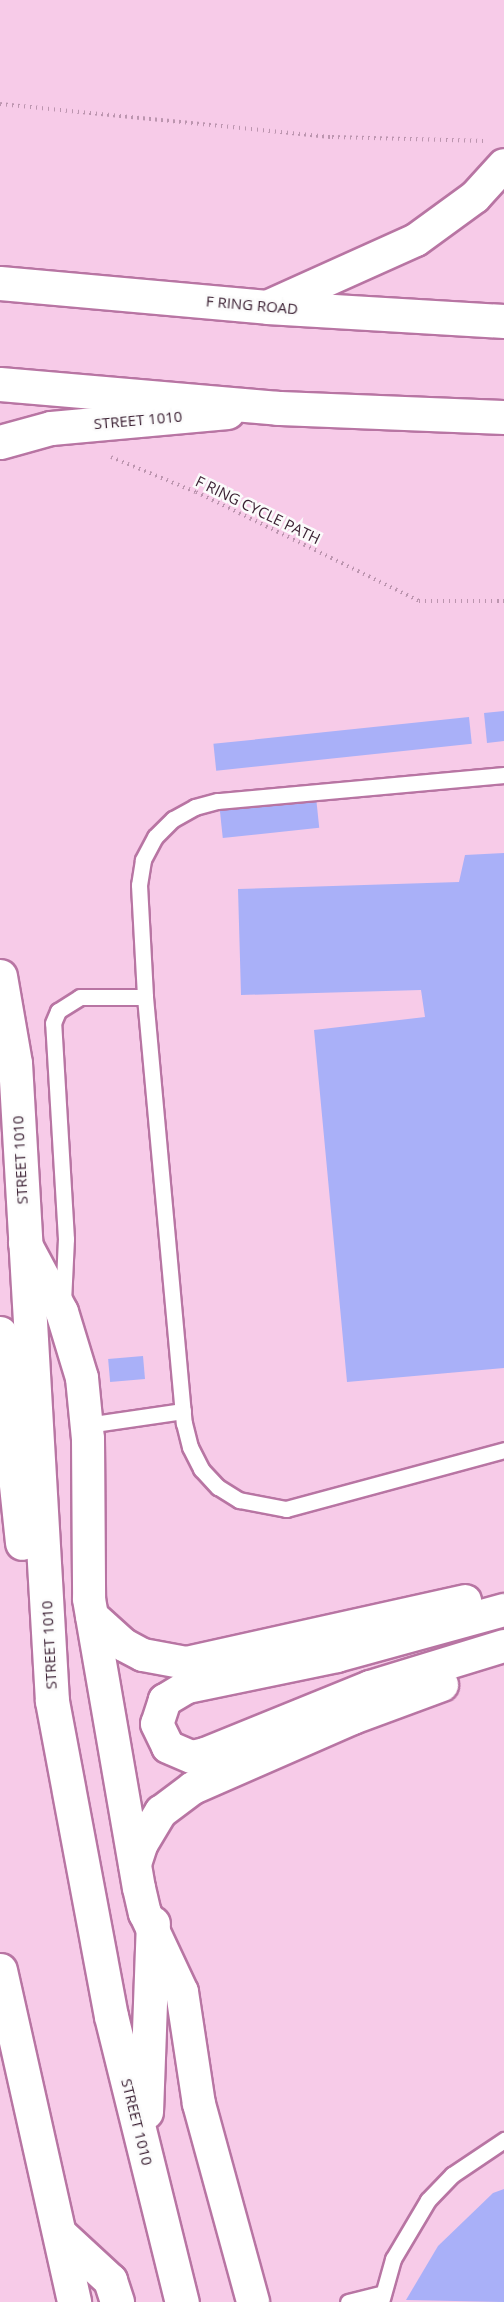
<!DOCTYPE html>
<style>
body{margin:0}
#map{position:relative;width:504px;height:2302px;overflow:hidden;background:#f7cbe8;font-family:"Open Sans",sans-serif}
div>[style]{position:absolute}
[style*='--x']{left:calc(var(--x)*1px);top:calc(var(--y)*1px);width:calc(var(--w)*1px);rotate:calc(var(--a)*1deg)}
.building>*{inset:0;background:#a9b0f8;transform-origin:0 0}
.path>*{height:4px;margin-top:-2px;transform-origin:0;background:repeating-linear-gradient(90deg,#bc95af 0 1.5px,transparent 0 6px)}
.roads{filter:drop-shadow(2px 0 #b875a3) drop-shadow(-2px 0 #b875a3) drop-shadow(0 2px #b875a3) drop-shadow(0 -2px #b875a3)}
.service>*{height:15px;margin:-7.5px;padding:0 7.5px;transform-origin:7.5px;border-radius:7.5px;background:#fff}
.minor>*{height:32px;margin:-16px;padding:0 16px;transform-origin:16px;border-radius:16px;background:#fff}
.tertiary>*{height:33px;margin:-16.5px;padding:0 16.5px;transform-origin:16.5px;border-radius:16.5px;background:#fff}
.trunk>*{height:33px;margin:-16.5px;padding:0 16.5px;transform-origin:16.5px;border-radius:16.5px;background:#fff}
span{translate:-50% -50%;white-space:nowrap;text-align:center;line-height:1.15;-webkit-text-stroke:5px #fbfbfb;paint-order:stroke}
.street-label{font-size:15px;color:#391e31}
</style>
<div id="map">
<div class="building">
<i style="clip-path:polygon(504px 711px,504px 741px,487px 743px,484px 713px)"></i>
<i style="left:469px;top:717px;width:27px;height:257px;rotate:84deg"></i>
<i style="left:316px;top:797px;width:31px;height:97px;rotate:84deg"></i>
<i style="clip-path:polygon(504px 853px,504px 1368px,347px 1382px,314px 1030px,425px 1017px,421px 990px,241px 995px,238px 889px,459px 882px,465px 855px)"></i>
<i style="left:143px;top:1356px;width:23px;height:35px;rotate:85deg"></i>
<i style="clip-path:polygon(504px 2189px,504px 2302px,406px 2300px,438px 2246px,493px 2193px)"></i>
</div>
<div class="path">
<i style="--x:0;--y:104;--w:334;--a:5.7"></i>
<i style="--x:332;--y:137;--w:152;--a:1.5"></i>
<i style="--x:111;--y:457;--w:92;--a:22.4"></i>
<i style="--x:196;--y:492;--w:248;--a:26"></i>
<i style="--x:419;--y:601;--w:85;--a:0"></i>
</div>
<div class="roads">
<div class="service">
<i style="--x:504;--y:775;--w:288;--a:174.8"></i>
<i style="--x:217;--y:801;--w:23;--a:165"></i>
<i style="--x:195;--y:807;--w:25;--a:151"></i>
<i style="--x:173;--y:819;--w:25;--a:135"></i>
<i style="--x:155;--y:837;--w:26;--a:118"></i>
<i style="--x:143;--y:860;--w:25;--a:99"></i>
<i style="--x:139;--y:885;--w:112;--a:86.9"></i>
<i style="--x:145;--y:997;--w:428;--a:84.8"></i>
<i style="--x:184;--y:1423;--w:25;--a:76"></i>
<i style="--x:190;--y:1447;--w:25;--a:63"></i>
<i style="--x:201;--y:1469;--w:25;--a:47"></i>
<i style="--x:218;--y:1487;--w:25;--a:32"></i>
<i style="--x:239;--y:1500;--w:48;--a:10.8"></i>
<i style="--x:286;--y:1509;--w:226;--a:-15.1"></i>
<i style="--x:63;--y:1302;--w:63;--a:-87.3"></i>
<i style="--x:66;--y:1239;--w:216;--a:-93.4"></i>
<i style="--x:53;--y:1023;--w:13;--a:-67"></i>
<i style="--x:58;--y:1011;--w:26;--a:-32"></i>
<i style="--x:80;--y:997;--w:65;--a:0"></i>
<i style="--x:87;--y:1425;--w:97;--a:-8.3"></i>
<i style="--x:348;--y:2302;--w:36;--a:-14"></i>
<i style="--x:381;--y:2302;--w:45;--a:-74.4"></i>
<i style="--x:393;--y:2259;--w:69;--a:-59.3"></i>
<i style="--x:428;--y:2200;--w:35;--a:-46"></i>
<i style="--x:452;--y:2175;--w:63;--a:-33.9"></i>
</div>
<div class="minor">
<i style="--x:267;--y:307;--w:163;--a:-24.2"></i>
<i style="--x:416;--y:240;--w:73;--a:-36.1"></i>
<i style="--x:475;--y:197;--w:43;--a:-47.8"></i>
<i style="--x:25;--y:1243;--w:78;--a:61.8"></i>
<i style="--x:62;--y:1312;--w:69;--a:73.1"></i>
<i style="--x:82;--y:1378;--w:61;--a:84.4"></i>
<i style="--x:88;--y:1439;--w:160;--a:89.6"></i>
<i style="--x:89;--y:1599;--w:293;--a:80.2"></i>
<i style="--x:139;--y:1888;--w:26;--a:77"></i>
<i style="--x:145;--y:1913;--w:87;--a:64.9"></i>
<i style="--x:182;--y:1992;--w:113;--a:81.4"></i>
<i style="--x:199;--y:2104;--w:205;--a:74.7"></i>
<i style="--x:504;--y:1610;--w:173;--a:164.6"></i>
<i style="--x:337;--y:1656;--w:153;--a:168.3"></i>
<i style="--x:187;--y:1687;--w:26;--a:149"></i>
<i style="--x:165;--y:1700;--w:25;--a:108"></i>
<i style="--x:157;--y:1724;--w:25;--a:64"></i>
<i style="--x:168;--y:1747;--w:26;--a:23"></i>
<i style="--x:192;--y:1757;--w:13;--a:-13"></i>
<i style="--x:205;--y:1754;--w:178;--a:-22.1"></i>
<i style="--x:370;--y:1687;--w:140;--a:-17"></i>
<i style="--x:92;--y:1616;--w:43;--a:42.2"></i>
<i style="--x:124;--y:1645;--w:21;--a:28"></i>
<i style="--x:143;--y:1655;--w:44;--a:10.5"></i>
<i style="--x:186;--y:1663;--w:286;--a:-12.5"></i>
<i style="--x:135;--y:1864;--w:20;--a:-72"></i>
<i style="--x:141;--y:1845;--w:39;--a:-59"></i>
<i style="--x:161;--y:1812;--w:40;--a:-37"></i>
<i style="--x:193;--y:1788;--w:175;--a:-23.6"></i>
<i style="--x:353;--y:1718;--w:95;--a:-20.3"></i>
</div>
<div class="tertiary">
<i style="--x:0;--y:442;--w:53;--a:-15.4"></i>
<i style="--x:51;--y:428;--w:177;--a:-5.2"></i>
<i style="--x:0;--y:976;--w:88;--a:80.2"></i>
<i style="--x:15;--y:1063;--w:639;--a:86.68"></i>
<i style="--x:52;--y:1701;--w:320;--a:79.4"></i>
<i style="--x:111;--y:2016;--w:295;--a:76.1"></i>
<i style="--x:0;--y:1333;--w:211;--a:84"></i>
<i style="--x:0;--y:1970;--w:340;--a:77.4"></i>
<i style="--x:146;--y:2112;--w:189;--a:-87.9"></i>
<i style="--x:60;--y:2234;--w:68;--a:42.6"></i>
<i style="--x:110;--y:2280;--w:23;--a:72"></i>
</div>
<div class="trunk">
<i style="--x:0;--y:283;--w:268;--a:5.1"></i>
<i style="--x:267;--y:307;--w:237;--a:3.4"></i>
<i style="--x:0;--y:384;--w:279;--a:4.9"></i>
<i style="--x:278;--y:408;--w:226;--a:2.3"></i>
</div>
</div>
<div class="street-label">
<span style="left:252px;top:305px;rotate:5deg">F RING ROAD</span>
<span style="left:138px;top:420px;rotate:-5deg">STREET 1010</span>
<span style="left:258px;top:510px;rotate:26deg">F RING CYCLE PATH</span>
<span style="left:20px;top:1160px;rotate:-93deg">STREET 1010</span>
<span style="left:49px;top:1645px;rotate:-93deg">STREET 1010</span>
<span style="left:137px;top:2122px;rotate:76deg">STREET 1010</span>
</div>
</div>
